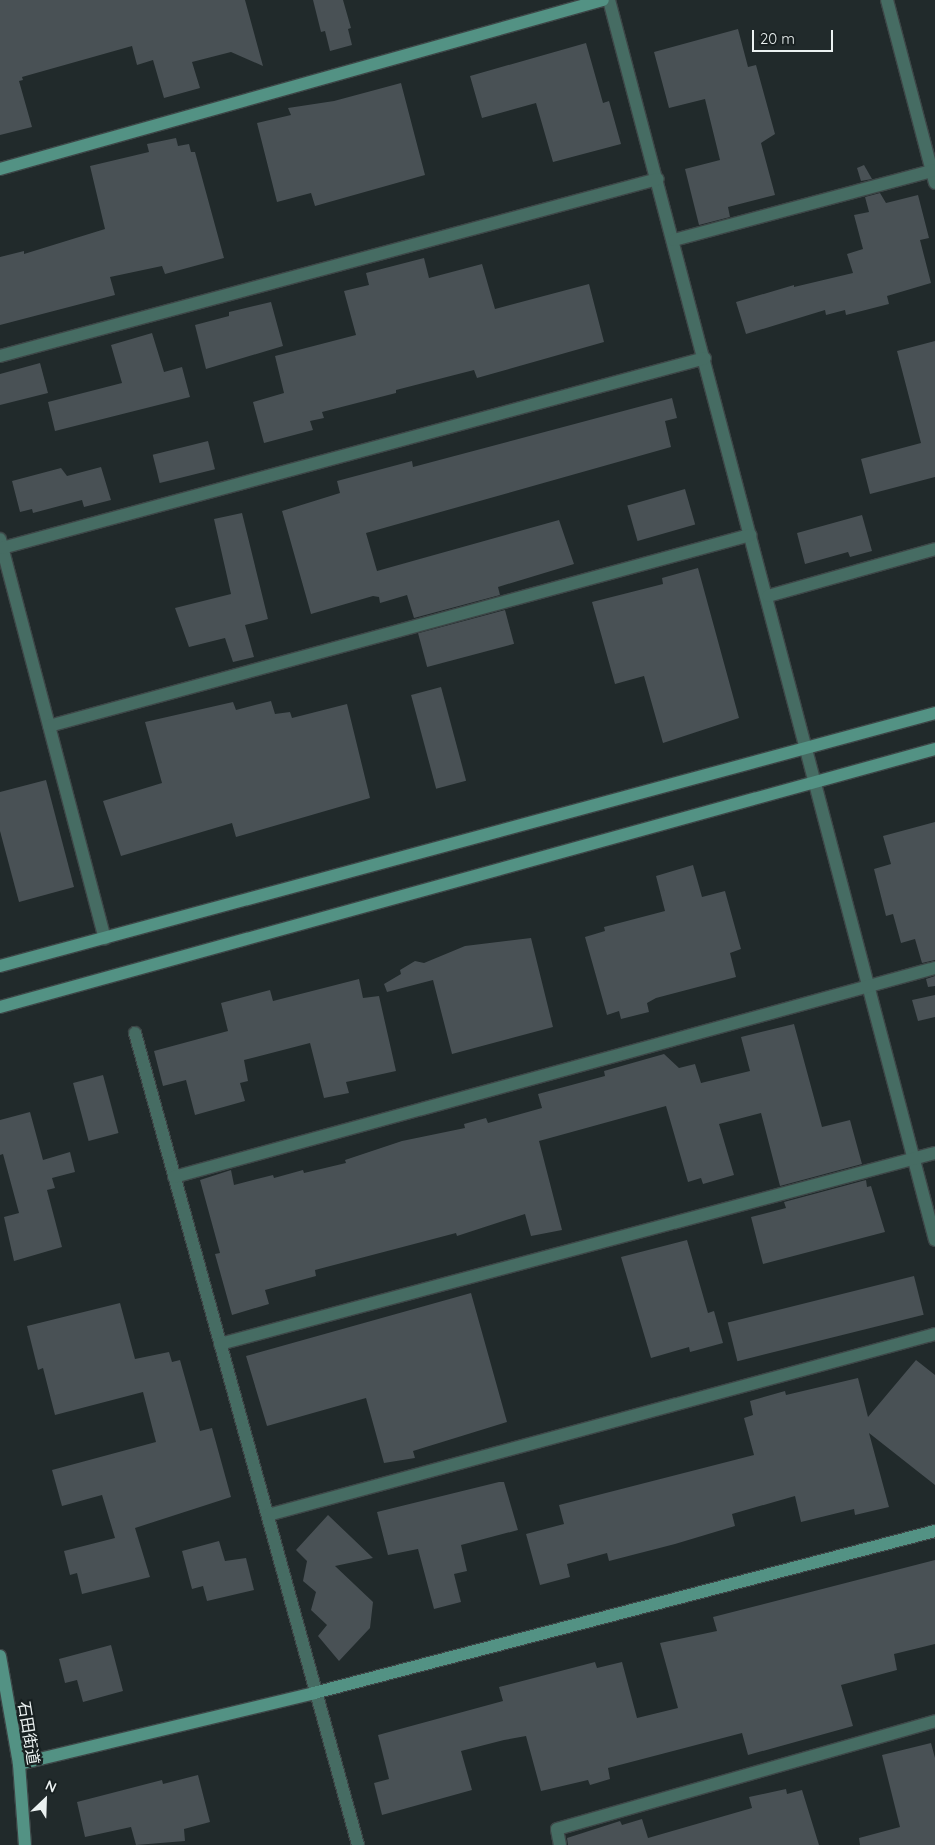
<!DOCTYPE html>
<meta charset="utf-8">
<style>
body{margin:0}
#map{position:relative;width:935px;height:1845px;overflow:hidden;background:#212a2b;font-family:Quicksand,"Noto Sans JP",sans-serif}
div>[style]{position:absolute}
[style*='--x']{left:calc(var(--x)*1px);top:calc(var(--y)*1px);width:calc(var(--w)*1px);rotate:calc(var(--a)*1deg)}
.building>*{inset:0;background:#495155;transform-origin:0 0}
.roads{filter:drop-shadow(1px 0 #3d4647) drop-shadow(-1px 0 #3d4647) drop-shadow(0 1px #3d4647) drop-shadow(0 -1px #3d4647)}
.street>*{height:12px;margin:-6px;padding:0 6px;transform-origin:6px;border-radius:6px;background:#466c63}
.secondary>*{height:12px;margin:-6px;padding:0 6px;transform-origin:6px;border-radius:6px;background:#539284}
span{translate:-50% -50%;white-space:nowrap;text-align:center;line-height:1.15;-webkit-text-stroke:4.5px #182021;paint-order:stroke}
.street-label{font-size:16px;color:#ebf1f1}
.north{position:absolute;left:20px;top:1775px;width:50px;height:50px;-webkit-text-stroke:4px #182021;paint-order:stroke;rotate:24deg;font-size:14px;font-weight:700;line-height:20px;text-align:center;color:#ebf1f1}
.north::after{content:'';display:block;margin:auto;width:18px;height:22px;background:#ebf1f1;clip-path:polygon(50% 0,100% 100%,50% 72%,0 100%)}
.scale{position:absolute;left:752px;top:30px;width:81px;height:22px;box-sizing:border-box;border:2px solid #ebf1f1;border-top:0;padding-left:6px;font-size:15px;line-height:18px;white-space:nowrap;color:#ebf1f1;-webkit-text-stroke:4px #182021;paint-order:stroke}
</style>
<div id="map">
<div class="building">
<i style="clip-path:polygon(0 0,245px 0,263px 66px,231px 52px,192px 62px,200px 88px,164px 98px,153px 60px,137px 65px,132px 46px,22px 77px,23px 80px,19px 81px,32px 127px,0 135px)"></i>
<i style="clip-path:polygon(313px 0,343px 0,351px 28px,348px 29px,352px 45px,330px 51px,325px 31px,321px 32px)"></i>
<i style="clip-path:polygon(738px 29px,748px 67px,756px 65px,775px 134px,761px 143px,775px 195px,728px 207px,730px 217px,699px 225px,685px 169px,720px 160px,705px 99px,669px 108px,654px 52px)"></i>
<i style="clip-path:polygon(586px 43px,603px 103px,609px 101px,621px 144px,553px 162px,536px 103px,482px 118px,470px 76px)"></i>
<i style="clip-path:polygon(401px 83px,425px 175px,315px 206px,311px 193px,277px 202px,257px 123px,291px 115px,288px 108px,334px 101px)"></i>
<i style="clip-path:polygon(176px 138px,178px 146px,189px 144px,191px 152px,195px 152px,224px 258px,165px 274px,162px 266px,110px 277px,115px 295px,0 325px,0 257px,24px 251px,24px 254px,105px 229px,90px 166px,149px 152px,147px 144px)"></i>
<i style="clip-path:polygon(864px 165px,872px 179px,861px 181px,857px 168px)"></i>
<i style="clip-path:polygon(880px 193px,886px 203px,918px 195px,929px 238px,920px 240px,931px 283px,887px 296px,889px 304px,846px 315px,845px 310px,826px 315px,825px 310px,746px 334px,736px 302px,794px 285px,794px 287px,853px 273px,847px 254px,863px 249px,854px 215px,869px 212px,865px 197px)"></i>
<i style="clip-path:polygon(424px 258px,429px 278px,482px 264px,495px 309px,589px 284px,604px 342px,477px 378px,474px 370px,396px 390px,396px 393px,322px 412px,324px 418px,310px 421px,313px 430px,264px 443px,253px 402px,284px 393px,275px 356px,356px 335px,344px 291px,369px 285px,366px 273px)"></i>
<i style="clip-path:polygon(271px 302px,283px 346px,206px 369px,195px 325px,229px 316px,229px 312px)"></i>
<i style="clip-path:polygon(152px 333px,164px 372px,182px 367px,190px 397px,55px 431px,48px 402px,122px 383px,111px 345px)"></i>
<i style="clip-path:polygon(935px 341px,935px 477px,870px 494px,861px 459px,921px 443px,897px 351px)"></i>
<i style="clip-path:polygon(40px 363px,48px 393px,0 405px,0 374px)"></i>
<i style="clip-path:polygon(672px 398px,677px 418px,665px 421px,671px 447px,366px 533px,377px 571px,559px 520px,574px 564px,498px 587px,500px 595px,414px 618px,407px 595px,380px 603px,379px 597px,373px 596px,311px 614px,282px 511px,340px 493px,337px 481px,412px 461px,413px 467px)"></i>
<i style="left:208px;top:441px;width:29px;height:57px;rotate:76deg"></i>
<i style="clip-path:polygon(101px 467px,111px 500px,84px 507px,82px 500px,33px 513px,32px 509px,20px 512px,12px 481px,61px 468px,67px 476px)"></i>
<i style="left:685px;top:489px;width:37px;height:60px;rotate:74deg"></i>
<i style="clip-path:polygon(242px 513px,268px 619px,245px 625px,254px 657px,233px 662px,225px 638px,189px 647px,175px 608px,231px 594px,214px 519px)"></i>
<i style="clip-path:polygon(862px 515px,872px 551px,850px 557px,848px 552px,805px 564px,797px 533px)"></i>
<i style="clip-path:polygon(698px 568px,739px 718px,663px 743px,644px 676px,615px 684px,592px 602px,663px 584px,662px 578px)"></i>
<i style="left:505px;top:610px;width:35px;height:90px;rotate:75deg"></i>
<i style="left:441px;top:687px;width:97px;height:31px;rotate:75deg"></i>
<i style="clip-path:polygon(271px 701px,275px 714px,290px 712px,292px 718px,347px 704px,370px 798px,236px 837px,232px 823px,121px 856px,103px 801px,162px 783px,145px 722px,233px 702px,236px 710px)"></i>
<i style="clip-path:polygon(46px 780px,74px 887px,19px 902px,0 831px,0 792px)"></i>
<i style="clip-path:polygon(935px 822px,935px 960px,922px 963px,915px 939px,901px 943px,893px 914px,886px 916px,874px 869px,891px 864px,883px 836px)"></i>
<i style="clip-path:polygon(693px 865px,702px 897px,725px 891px,741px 949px,730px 953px,736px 977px,656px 998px,647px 1003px,649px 1012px,621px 1019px,619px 1011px,607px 1015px,585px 937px,605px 931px,604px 927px,665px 911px,656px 876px)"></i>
<i style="clip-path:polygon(531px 938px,553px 1027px,452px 1054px,433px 980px,387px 992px,384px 984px,401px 974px,400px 970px,415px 961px,424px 963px,465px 946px)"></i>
<i style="clip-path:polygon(935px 976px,935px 986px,928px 987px,926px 979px)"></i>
<i style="clip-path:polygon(359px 979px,363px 998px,379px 996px,396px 1071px,346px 1082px,349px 1093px,324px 1098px,310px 1043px,244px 1060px,248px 1081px,240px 1083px,245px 1101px,195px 1115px,186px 1080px,163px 1086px,154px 1051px,228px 1031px,221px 1003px,270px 990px,273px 1001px)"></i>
<i style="clip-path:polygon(935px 995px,935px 1017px,918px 1021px,912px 1000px)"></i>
<i style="clip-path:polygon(794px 1024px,822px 1127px,850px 1120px,862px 1164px,780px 1186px,761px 1113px,719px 1124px,734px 1175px,703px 1184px,701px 1178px,688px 1182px,666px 1106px,539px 1141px,562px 1230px,531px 1236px,525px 1214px,457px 1236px,456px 1233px,315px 1270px,316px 1276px,265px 1290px,269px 1304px,232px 1315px,215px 1254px,220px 1253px,200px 1180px,231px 1170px,234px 1185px,273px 1175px,274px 1178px,303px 1170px,304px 1173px,346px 1163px,345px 1160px,402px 1141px,465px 1128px,464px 1124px,486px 1118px,488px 1123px,542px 1108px,538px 1094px,605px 1076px,604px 1071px,664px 1054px,679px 1068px,695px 1064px,701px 1083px,750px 1071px,741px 1037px)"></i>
<i style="left:103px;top:1075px;width:60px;height:31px;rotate:75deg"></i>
<i style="clip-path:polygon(30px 1112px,43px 1160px,70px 1152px,75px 1172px,52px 1178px,55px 1188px,47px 1190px,62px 1247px,14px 1261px,4px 1217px,19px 1213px,3px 1154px,0 1155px,0 1120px)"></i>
<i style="clip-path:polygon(866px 1180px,867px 1187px,871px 1186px,885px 1232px,763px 1264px,751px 1217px,786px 1208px,784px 1202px)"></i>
<i style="clip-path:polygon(687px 1240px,708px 1313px,714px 1311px,723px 1343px,690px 1352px,689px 1347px,651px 1358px,621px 1257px)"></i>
<i style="left:914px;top:1276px;width:40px;height:192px;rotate:76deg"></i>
<i style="clip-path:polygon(471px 1293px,507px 1422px,413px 1451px,415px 1458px,384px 1463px,366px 1398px,267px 1426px,246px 1356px)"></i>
<i style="clip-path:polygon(120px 1303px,135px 1359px,169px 1352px,172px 1362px,180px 1360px,200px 1431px,212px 1428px,231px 1497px,135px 1528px,150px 1577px,82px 1594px,77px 1573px,70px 1575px,64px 1551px,115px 1538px,102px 1495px,62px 1506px,52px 1470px,156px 1442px,143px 1392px,55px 1415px,43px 1368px,38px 1370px,27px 1326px)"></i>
<i style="clip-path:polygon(916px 1360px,935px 1375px,935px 1485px,869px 1433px,889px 1507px,855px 1515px,854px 1509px,801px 1522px,795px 1496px,732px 1514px,735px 1526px,675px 1544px,609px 1561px,607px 1553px,567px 1564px,570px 1577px,540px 1585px,526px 1534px,564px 1524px,559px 1505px,754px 1455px,744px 1418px,753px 1415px,750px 1401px,785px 1391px,786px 1395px,858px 1378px,868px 1417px)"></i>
<i style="clip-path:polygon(499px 1482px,504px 1482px,518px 1530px,461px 1545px,467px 1571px,454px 1574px,461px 1602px,434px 1609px,418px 1549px,388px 1555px,377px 1512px)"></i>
<i style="clip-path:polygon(328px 1515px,373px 1558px,335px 1566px,373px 1602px,370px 1628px,339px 1661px,318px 1636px,327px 1625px,311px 1610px,316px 1592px,303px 1581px,307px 1561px,296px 1550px)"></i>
<i style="clip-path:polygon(219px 1541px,225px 1561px,246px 1558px,254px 1590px,207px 1601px,203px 1586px,192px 1589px,182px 1551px)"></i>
<i style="clip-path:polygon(935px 1560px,935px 1644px,894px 1654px,897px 1670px,841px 1685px,853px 1726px,748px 1755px,742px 1733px,608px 1768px,610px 1779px,590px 1785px,588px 1780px,541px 1791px,526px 1736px,504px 1740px,461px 1751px,472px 1790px,382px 1815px,374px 1783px,389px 1779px,378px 1735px,503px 1701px,499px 1687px,595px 1662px,597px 1668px,622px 1662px,637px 1718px,678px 1708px,660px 1643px,717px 1631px,713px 1617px)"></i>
<i style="clip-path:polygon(111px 1645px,123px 1691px,83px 1702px,77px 1680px,65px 1683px,59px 1659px)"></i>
<i style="clip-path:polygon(931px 1743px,935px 1758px,935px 1845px,860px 1845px,859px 1838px,900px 1827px,882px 1755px)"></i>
<i style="clip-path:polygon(198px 1775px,210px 1822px,184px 1829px,185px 1841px,136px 1845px,131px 1827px,85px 1837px,77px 1802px,162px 1780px,163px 1784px)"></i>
<i style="clip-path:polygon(786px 1789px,787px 1794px,802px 1790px,819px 1845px,568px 1845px,567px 1838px,620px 1821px,622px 1825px,642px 1819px,648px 1838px,752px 1808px,749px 1797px)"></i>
</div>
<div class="roads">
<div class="street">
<i style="--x:609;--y:0;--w:1282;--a:75.27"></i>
<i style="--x:887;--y:0;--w:189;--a:75.3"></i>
<i style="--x:674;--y:240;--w:270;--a:-15"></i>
<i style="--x:0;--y:356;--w:681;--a:-15.06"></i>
<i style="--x:0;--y:539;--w:413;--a:75.3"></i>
<i style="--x:2;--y:548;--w:728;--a:-15.12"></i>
<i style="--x:768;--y:596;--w:173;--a:-15.7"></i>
<i style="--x:49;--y:726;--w:727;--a:-15.24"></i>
<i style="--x:135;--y:1033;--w:842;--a:74.64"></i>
<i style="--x:174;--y:1177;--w:789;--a:-15.36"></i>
<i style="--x:220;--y:1344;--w:740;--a:-14.96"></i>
<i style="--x:268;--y:1515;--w:691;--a:-15.18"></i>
<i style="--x:560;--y:1845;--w:16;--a:-101"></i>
<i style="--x:557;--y:1829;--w:393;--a:-15.9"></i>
</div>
<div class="secondary">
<i style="--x:0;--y:169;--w:626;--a:-15.66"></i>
<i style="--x:0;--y:966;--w:969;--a:-15.14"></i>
<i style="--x:0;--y:1007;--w:970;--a:-15.43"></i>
<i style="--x:0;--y:1656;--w:110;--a:80"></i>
<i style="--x:19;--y:1764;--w:81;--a:85.8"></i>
<i style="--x:19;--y:1764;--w:303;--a:-13.5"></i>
<i style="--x:314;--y:1693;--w:642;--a:-14.62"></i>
</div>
</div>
<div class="street-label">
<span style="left:29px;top:1733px;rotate:81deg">石田街道</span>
</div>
<div class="north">N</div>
<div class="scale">20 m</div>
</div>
